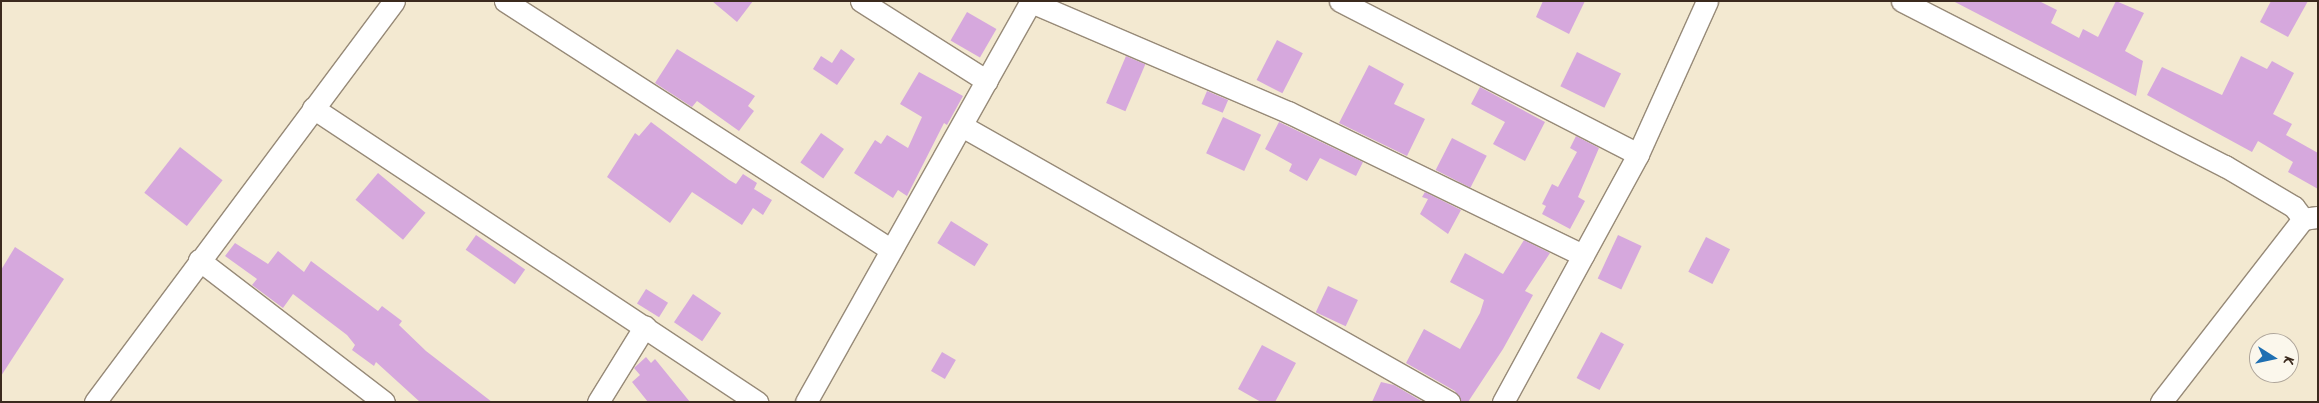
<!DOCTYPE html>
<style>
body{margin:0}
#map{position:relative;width:2319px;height:403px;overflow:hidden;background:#f3e9d1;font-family:Kalam,sans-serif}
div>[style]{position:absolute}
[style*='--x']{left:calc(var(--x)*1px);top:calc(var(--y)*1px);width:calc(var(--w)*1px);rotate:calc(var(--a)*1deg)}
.building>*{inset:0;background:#d6a8dd;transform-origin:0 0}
.roads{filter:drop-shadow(1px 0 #978a78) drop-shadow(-1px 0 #978a78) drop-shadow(0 1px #978a78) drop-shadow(0 -1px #978a78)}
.street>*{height:21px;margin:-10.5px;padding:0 10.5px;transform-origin:10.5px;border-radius:10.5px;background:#fff}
span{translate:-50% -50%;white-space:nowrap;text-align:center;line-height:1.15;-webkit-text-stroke:4px #fbf7ec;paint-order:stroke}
.frame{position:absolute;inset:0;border:2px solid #3b2a1e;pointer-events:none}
.north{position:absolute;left:2249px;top:333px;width:50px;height:50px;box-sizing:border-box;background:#fbf7ec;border:1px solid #aea59a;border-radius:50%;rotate:100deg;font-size:14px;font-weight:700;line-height:20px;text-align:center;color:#3b2a1e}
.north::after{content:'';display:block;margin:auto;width:18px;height:22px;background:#1f6fb2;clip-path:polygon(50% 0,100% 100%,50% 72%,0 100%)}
</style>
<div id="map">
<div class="building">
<i style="clip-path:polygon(712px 1px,753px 1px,737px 22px)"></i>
<i style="clip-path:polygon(1543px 1px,1585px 1px,1569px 34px,1536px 17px)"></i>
<i style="clip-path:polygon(1953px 1px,2039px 1px,2057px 10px,2051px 23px,2079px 38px,2083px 29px,2098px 37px,2116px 1px,2144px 13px,2125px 51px,2143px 61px,2136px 96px)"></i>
<i style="clip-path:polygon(2271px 1px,2308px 1px,2288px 37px,2260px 22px)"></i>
<i style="left:967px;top:12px;width:34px;height:33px;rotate:30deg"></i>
<i style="left:1277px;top:40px;width:29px;height:45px;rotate:27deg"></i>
<i style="clip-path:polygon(677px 49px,755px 96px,748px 106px,754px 111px,739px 131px,697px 101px,692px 107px,655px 83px)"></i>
<i style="clip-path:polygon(841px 49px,855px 59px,837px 85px,813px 69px,821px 56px,832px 63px)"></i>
<i style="left:1577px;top:52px;width:49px;height:38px;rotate:26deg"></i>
<i style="left:1126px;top:56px;width:21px;height:51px;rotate:23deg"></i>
<i style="clip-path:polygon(2241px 56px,2267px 69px,2272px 61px,2294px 73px,2273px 114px,2292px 124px,2286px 135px,2318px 153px,2318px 189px,2288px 172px,2293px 162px,2258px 141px,2252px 152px,2147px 95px,2162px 67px,2222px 95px)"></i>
<i style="clip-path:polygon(1369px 65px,1404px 84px,1394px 104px,1425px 119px,1407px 156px,1339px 123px)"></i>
<i style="clip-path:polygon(919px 72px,963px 96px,947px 125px,944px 123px,907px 196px,898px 190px,893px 198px,854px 173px,875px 140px,881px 144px,887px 135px,908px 148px,922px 117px,900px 104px)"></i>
<i style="clip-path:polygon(1480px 87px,1545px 122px,1525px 161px,1493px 144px,1505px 122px,1471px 104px)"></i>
<i style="left:1207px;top:91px;width:23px;height:14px;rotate:23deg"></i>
<i style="left:1223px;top:117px;width:42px;height:40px;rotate:25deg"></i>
<i style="clip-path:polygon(651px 122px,729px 180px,736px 184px,743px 174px,757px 183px,754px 189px,772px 200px,763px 215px,753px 208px,742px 225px,692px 192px,670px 223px,607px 177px,635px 133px,639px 136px)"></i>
<i style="clip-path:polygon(1279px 122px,1363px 162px,1356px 176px,1320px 158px,1307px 181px,1289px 171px,1292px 164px,1265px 149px)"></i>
<i style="left:821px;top:133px;width:28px;height:36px;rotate:35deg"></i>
<i style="clip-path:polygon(1576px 136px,1599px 148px,1578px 197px,1585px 201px,1570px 229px,1542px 214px,1546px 206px,1542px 204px,1552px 184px,1558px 187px,1577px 152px,1570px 148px)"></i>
<i style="left:1452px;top:138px;width:39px;height:36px;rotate:27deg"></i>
<i style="left:180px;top:147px;width:54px;height:58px;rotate:38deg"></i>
<i style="left:378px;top:173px;width:62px;height:35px;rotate:40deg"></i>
<i style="clip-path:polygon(1425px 192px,1461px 210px,1448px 234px,1420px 214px,1428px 199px,1422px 197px)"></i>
<i style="left:951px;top:221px;width:44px;height:26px;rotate:32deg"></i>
<i style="left:476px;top:235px;width:60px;height:18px;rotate:35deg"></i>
<i style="left:1618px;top:235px;width:26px;height:48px;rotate:25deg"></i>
<i style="left:1706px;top:237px;width:27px;height:39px;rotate:27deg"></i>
<i style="clip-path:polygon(1524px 240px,1550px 253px,1525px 291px,1533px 295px,1503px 349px,1468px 402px,1461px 402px,1455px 391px,1406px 363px,1424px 329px,1460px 349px,1480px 313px,1484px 300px,1450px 282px,1465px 253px,1503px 274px)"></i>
<i style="clip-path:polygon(235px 243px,268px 264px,278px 251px,304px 272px,311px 261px,378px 311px,382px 306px,402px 321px,399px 325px,426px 351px,492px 402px,420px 402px,376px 362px,374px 366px,352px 350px,355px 345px,347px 335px,293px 294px,283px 308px,252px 285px,257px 279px,225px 256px)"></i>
<i style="clip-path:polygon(15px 247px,64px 279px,1px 376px,1px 270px)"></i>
<i style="left:1328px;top:286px;width:33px;height:29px;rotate:25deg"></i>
<i style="left:646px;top:289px;width:26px;height:17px;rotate:32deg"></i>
<i style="left:693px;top:294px;width:34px;height:34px;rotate:34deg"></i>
<i style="left:1601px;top:332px;width:26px;height:52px;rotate:28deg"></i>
<i style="clip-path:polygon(1262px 345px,1296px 363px,1275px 402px,1261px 402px,1238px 389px)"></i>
<i style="left:942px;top:352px;width:16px;height:22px;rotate:30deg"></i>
<i style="clip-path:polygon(646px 357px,651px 363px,655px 359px,690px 402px,648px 402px,632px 382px,640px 375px,634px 368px)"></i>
<i style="clip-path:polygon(1381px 382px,1394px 385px,1423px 402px,1372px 402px)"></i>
</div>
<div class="roads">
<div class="street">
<i style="--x:505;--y:1;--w:459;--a:32.8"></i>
<i style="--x:861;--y:1;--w:149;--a:32.4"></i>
<i style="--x:1340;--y:1;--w:335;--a:27.2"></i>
<i style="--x:1902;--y:1;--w:363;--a:27.1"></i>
<i style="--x:2225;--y:166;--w:80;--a:30.7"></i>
<i style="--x:2294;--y:207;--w:15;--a:53"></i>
<i style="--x:1031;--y:2;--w:280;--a:23.2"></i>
<i style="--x:1288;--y:112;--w:328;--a:25.9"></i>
<i style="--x:313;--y:108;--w:533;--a:33.51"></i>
<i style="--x:962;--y:126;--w:560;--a:29.54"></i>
<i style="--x:199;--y:260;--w:233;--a:37.5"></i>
<i style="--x:95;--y:402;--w:500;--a:-53.29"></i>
<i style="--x:598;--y:402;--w:89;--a:-58.3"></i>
<i style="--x:806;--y:402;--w:460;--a:-60.7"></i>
<i style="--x:1503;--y:402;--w:282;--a:-61.4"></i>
<i style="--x:1638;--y:154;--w:168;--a:-65.7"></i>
<i style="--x:2161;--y:402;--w:232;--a:-52.2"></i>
<i style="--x:2303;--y:219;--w:15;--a:-8"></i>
</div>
</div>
<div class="frame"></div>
<div class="north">K</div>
</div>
